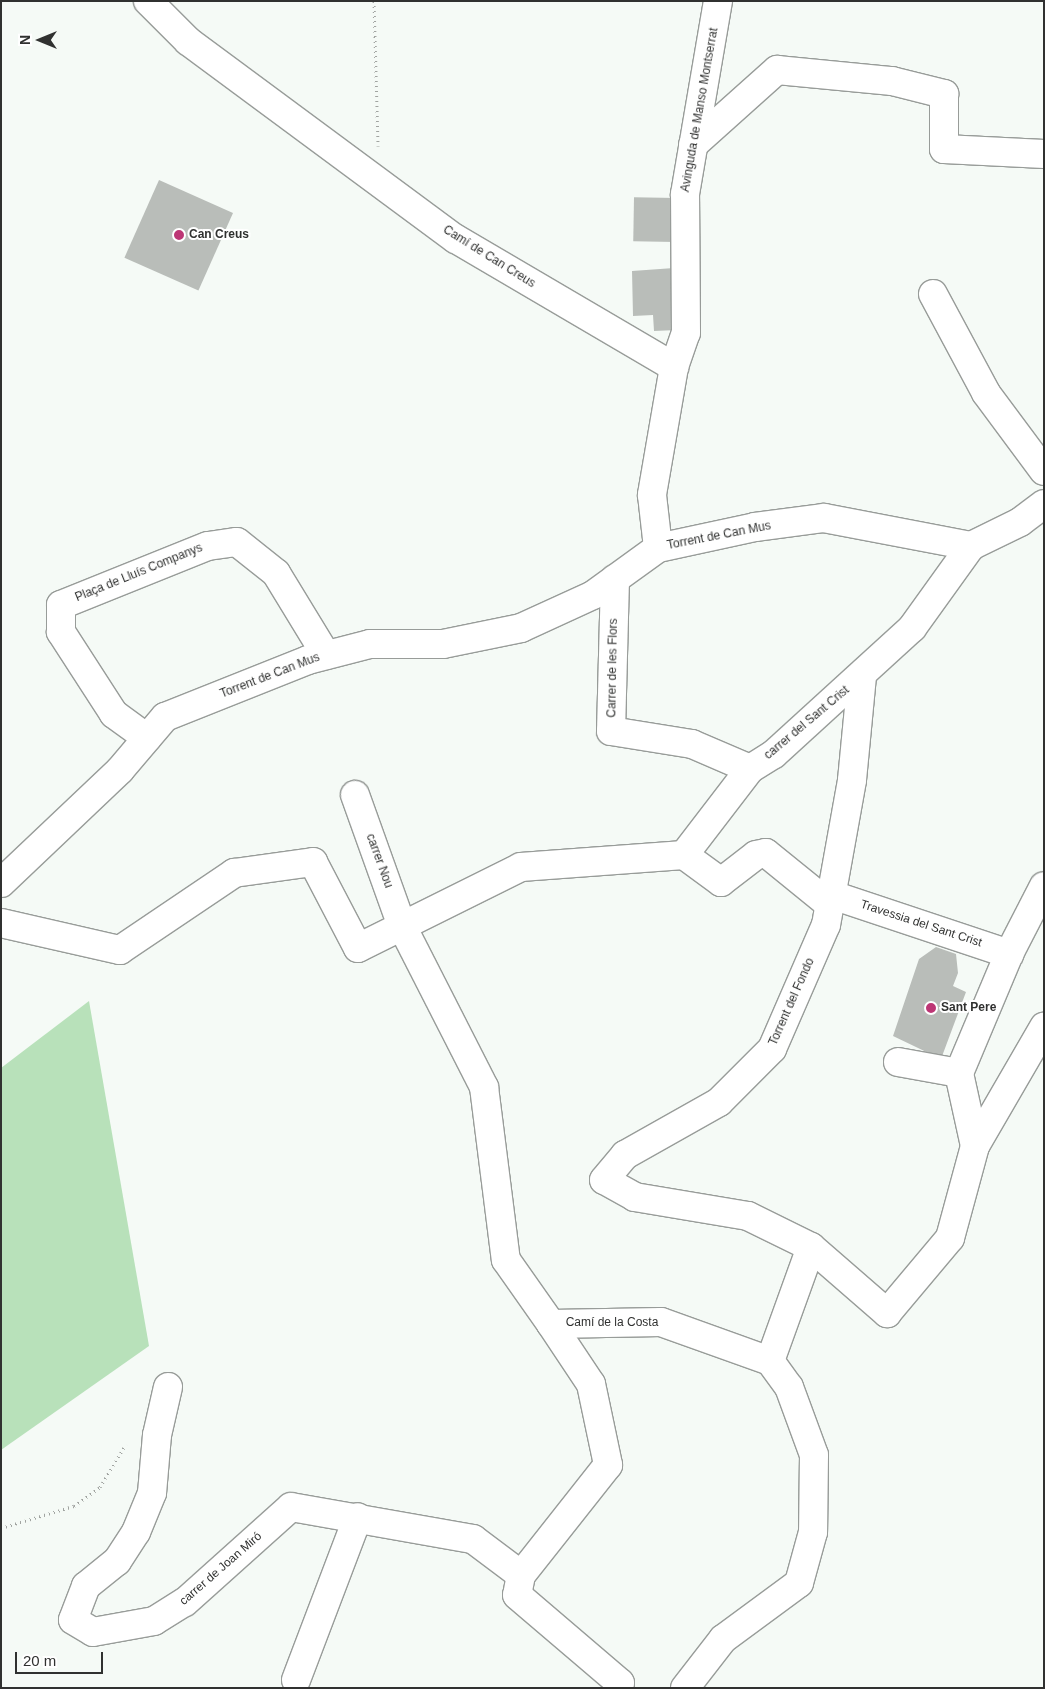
<!DOCTYPE html>
<meta charset="utf-8">
<style>
body{margin:0}
#map{position:relative;width:1045px;height:1689px;overflow:hidden;background:#f5faf6;font-family:Arial,sans-serif}
div>[style]{position:absolute}
[style*='--x']{left:calc(var(--x)*1px);top:calc(var(--y)*1px);width:calc(var(--w)*1px);rotate:calc(var(--a)*1deg)}
.green>*{inset:0;background:#b8e1ba}
.building>*{inset:0;background:#b9bdb9;transform-origin:0 0}
.path>*{height:3px;margin-top:-1.5px;transform-origin:0;background:repeating-linear-gradient(90deg,#a1a4a1 0 1px,transparent 0 5px)}
.roads{filter:drop-shadow(1px 0 #989c99) drop-shadow(-1px 0 #989c99) drop-shadow(0 1px #989c99) drop-shadow(0 -1px #989c99)}
.minor>*{height:28px;margin:-14px;padding:0 14px;transform-origin:14px;border-radius:14px;background:#fff}
.dots>*{width:14px;height:14px;translate:-50% -50%;box-sizing:border-box;border:2px solid #fff;border-radius:50%}
span{translate:-50% -50%;white-space:nowrap;text-align:center;line-height:1.15;-webkit-text-stroke:4px #fff;paint-order:stroke}
.street-label{font-size:12px;color:#303130}
.poi-label{font-size:12px;color:#303130;font-weight:700}
.left{translate:0 -50%;text-align:left}
.frame{position:absolute;inset:0;border:2px solid #303130;pointer-events:none}
.north{position:absolute;left:15px;top:15px;width:50px;height:50px;-webkit-text-stroke:4px #fff;paint-order:stroke;rotate:270deg;font-size:14px;font-weight:700;line-height:20px;text-align:center;color:#303130}
.north::after{content:'';display:block;margin:auto;width:18px;height:22px;background:#303130;clip-path:polygon(50% 0,100% 100%,50% 72%,0 100%)}
.scale{position:absolute;left:15px;top:1652px;width:88px;height:22px;box-sizing:border-box;border:2px solid #303130;border-top:0;padding-left:6px;font-size:15px;line-height:18px;white-space:nowrap;color:#303130;-webkit-text-stroke:4px #fff;paint-order:stroke}
</style>
<div id="map">
<div class="green">
<i style="clip-path:polygon(89px 1001px,149px 1346px,1px 1450px,1px 1068px)"></i>
</div>
<div class="building">
<i style="left:159px;top:180px;width:81px;height:85px;rotate:24deg"></i>
<i style="left:676px;top:198px;width:44px;height:42px;rotate:91deg"></i>
<i style="clip-path:polygon(674px 268px,677px 330px,654px 331px,653px 315px,633px 316px,632px 271px)"></i>
<i style="clip-path:polygon(936px 947px,956px 954px,958px 973px,953px 986px,966px 992px,941px 1059px,893px 1036px,919px 959px)"></i>
</div>
<div class="path">
<i style="--x:374;--y:1;--w:145;--a:88.4"></i>
<i style="--x:1;--y:1528;--w:76;--a:-16.8"></i>
<i style="--x:74;--y:1506;--w:32;--a:-36"></i>
<i style="--x:100;--y:1487;--w:50;--a:-58.8"></i>
</div>
<div class="roads">
<div class="minor">
<i style="--x:148;--y:1;--w:57;--a:45"></i>
<i style="--x:188;--y:41;--w:333;--a:36.5"></i>
<i style="--x:456;--y:239;--w:253;--a:30.4"></i>
<i style="--x:674;--y:367;--w:130;--a:99.8"></i>
<i style="--x:652;--y:495;--w:53;--a:83.5"></i>
<i style="--x:693;--y:145;--w:113;--a:-41.8"></i>
<i style="--x:777;--y:70;--w:116;--a:5.5"></i>
<i style="--x:892;--y:81;--w:54;--a:14"></i>
<i style="--x:944;--y:94;--w:55;--a:90"></i>
<i style="--x:944;--y:149;--w:100;--a:2.9"></i>
<i style="--x:933;--y:294;--w:112;--a:61.8"></i>
<i style="--x:986;--y:393;--w:97;--a:53.4"></i>
<i style="--x:674;--y:367;--w:36;--a:-71"></i>
<i style="--x:686;--y:333;--w:139;--a:-90.4"></i>
<i style="--x:685;--y:194;--w:196;--a:-80.3"></i>
<i style="--x:615;--y:579;--w:152;--a:91.5"></i>
<i style="--x:611;--y:731;--w:82;--a:9.1"></i>
<i style="--x:692;--y:744;--w:63;--a:23.3"></i>
<i style="--x:147;--y:738;--w:41;--a:-144"></i>
<i style="--x:114;--y:714;--w:98;--a:-122.9"></i>
<i style="--x:61;--y:632;--w:27;--a:-90"></i>
<i style="--x:61;--y:605;--w:158;--a:-21.9"></i>
<i style="--x:208;--y:546;--w:29;--a:-8"></i>
<i style="--x:237;--y:542;--w:50;--a:38.5"></i>
<i style="--x:276;--y:573;--w:96;--a:58.6"></i>
<i style="--x:355;--y:795;--w:139;--a:70.3"></i>
<i style="--x:402;--y:926;--w:181;--a:63"></i>
<i style="--x:484;--y:1087;--w:174;--a:82.8"></i>
<i style="--x:506;--y:1260;--w:78;--a:54.9"></i>
<i style="--x:551;--y:1324;--w:110;--a:-1"></i>
<i style="--x:661;--y:1322;--w:116;--a:19.7"></i>
<i style="--x:770;--y:1361;--w:32;--a:54"></i>
<i style="--x:789;--y:1387;--w:72;--a:69.8"></i>
<i style="--x:814;--y:1455;--w:77;--a:90.7"></i>
<i style="--x:813;--y:1532;--w:53;--a:105.4"></i>
<i style="--x:799;--y:1583;--w:94;--a:143.6"></i>
<i style="--x:723;--y:1639;--w:62;--a:127.8"></i>
<i style="--x:684;--y:855;--w:46;--a:36.1"></i>
<i style="--x:721;--y:882;--w:44;--a:-37.6"></i>
<i style="--x:756;--y:855;--w:10;--a:-11"></i>
<i style="--x:766;--y:853;--w:82;--a:39.1"></i>
<i style="--x:1;--y:883;--w:164;--a:-43.5"></i>
<i style="--x:120;--y:770;--w:70;--a:-49.7"></i>
<i style="--x:165;--y:717;--w:154;--a:-21.7"></i>
<i style="--x:308;--y:660;--w:64;--a:-14.5"></i>
<i style="--x:370;--y:644;--w:73;--a:0"></i>
<i style="--x:443;--y:644;--w:80;--a:-11.6"></i>
<i style="--x:521;--y:628;--w:79;--a:-24.6"></i>
<i style="--x:593;--y:595;--w:80;--a:-35.9"></i>
<i style="--x:658;--y:548;--w:99;--a:-12.2"></i>
<i style="--x:755;--y:527;--w:70;--a:-7.4"></i>
<i style="--x:824;--y:518;--w:150;--a:10.8"></i>
<i style="--x:832;--y:895;--w:187;--a:18.4"></i>
<i style="--x:1;--y:923;--w:122;--a:12.8"></i>
<i style="--x:120;--y:950;--w:138;--a:-34"></i>
<i style="--x:234;--y:873;--w:80;--a:-7.9"></i>
<i style="--x:313;--y:862;--w:97;--a:62.4"></i>
<i style="--x:358;--y:948;--w:182;--a:-26.4"></i>
<i style="--x:521;--y:867;--w:163;--a:-4.2"></i>
<i style="--x:684;--y:855;--w:108;--a:-52.5"></i>
<i style="--x:750;--y:769;--w:28;--a:-32"></i>
<i style="--x:774;--y:754;--w:187;--a:-42.4"></i>
<i style="--x:912;--y:628;--w:101;--a:-54.3"></i>
<i style="--x:971;--y:546;--w:55;--a:-26.1"></i>
<i style="--x:1020;--y:522;--w:30;--a:-37"></i>
<i style="--x:898;--y:1062;--w:62;--a:10.2"></i>
<i style="--x:975;--y:1146;--w:75;--a:-102.4"></i>
<i style="--x:959;--y:1073;--w:129;--a:-67.2"></i>
<i style="--x:1009;--y:954;--w:76;--a:-62.8"></i>
<i style="--x:811;--y:1247;--w:101;--a:41"></i>
<i style="--x:887;--y:1313;--w:98;--a:-50"></i>
<i style="--x:950;--y:1238;--w:95;--a:-74.8"></i>
<i style="--x:975;--y:1146;--w:138;--a:-59.9"></i>
<i style="--x:551;--y:1324;--w:72;--a:56.3"></i>
<i style="--x:591;--y:1384;--w:83;--a:78.1"></i>
<i style="--x:608;--y:1465;--w:140;--a:128.3"></i>
<i style="--x:521;--y:1575;--w:20;--a:101"></i>
<i style="--x:517;--y:1595;--w:135;--a:40.5"></i>
<i style="--x:620;--y:1683;--w:5;--a:101"></i>
<i style="--x:770;--y:1361;--w:121;--a:-70.2"></i>
<i style="--x:811;--y:1247;--w:70;--a:-153.8"></i>
<i style="--x:748;--y:1216;--w:115;--a:-170.5"></i>
<i style="--x:635;--y:1197;--w:35;--a:-151"></i>
<i style="--x:604;--y:1180;--w:33;--a:-50"></i>
<i style="--x:625;--y:1155;--w:108;--a:-29.4"></i>
<i style="--x:719;--y:1102;--w:75;--a:-45"></i>
<i style="--x:772;--y:1049;--w:135;--a:-66.5"></i>
<i style="--x:826;--y:925;--w:147;--a:-79.8"></i>
<i style="--x:852;--y:780;--w:103;--a:-84.5"></i>
<i style="--x:168;--y:1387;--w:49;--a:102.9"></i>
<i style="--x:157;--y:1435;--w:58;--a:94.9"></i>
<i style="--x:152;--y:1493;--w:42;--a:112.3"></i>
<i style="--x:136;--y:1532;--w:35;--a:123"></i>
<i style="--x:117;--y:1561;--w:40;--a:141"></i>
<i style="--x:86;--y:1586;--w:36;--a:111"></i>
<i style="--x:73;--y:1620;--w:23;--a:31"></i>
<i style="--x:93;--y:1632;--w:62;--a:-10.2"></i>
<i style="--x:154;--y:1621;--w:36;--a:-32"></i>
<i style="--x:185;--y:1602;--w:142;--a:-41.9"></i>
<i style="--x:291;--y:1507;--w:185;--a:10"></i>
<i style="--x:473;--y:1539;--w:60;--a:36.9"></i>
<i style="--x:296;--y:1680;--w:174;--a:-69.2"></i>
</div>
</div>
<div class="dots">
<i style="left:179px;top:235px;background:#bd3675"></i>
<i style="left:931px;top:1008px;background:#bd3675"></i>
</div>
<div class="street-label">
<span style="left:700px;top:110px;rotate:-80deg">Avinguda de Manso Montserrat</span>
<span style="left:489px;top:257px;rotate:32deg">Camí de Can Creus</span>
<span style="left:719px;top:536px;rotate:-11deg">Torrent de Can Mus</span>
<span style="left:139px;top:573px;rotate:-22deg">Plaça de Lluís Companys</span>
<span style="left:613px;top:668px;rotate:-89deg">Carrer de les Flors</span>
<span style="left:270px;top:676px;rotate:-21deg">Torrent de Can Mus</span>
<span style="left:807px;top:723px;rotate:-40deg">carrer del Sant Crist</span>
<span style="left:379px;top:861px;rotate:70deg">carrer Nou</span>
<span style="left:921px;top:924px;rotate:18deg">Travessia del Sant Crist</span>
<span style="left:792px;top:1002px;rotate:-66deg">Torrent del Fondo</span>
<span style="left:612px;top:1323px">Camí de la Costa</span>
<span style="left:221px;top:1569px;rotate:-41deg">carrer de Joan Miró</span>
</div>
<div class="poi-label">
<span class="left" style="left:189px;top:235px">Can Creus</span>
<span class="left" style="left:941px;top:1008px">Sant Pere</span>
</div>
<div class="frame"></div>
<div class="north">N</div>
<div class="scale">20 m</div>
</div>
